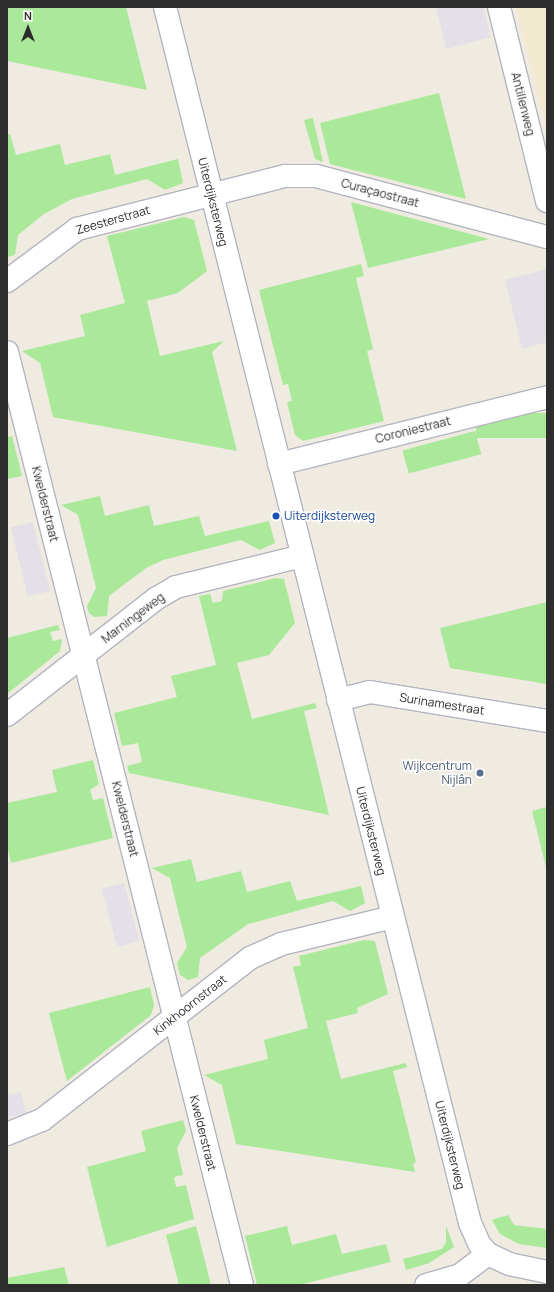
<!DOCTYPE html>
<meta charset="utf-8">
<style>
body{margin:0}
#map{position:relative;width:554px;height:1292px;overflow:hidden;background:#efebe0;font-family:Manrope,sans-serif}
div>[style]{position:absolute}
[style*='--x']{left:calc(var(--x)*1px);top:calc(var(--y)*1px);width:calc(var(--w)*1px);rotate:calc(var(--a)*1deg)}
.industrial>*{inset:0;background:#e3e0e8;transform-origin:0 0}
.education>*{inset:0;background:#f1eacf}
.green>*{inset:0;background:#aae89a;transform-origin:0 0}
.roads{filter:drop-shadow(1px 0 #b3b4c1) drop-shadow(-1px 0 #b3b4c1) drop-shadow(0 1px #b3b4c1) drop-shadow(0 -1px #b3b4c1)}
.street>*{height:22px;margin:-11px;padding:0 11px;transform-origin:11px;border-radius:11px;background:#fff}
.secondary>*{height:22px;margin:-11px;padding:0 11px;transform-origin:11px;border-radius:11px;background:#fff}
.dots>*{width:11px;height:11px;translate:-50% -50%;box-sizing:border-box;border:2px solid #fff;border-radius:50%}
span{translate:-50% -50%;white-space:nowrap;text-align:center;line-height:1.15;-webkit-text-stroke:3px #fff;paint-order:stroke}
.street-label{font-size:12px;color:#2d2d2d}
.transit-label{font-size:12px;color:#164399}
.left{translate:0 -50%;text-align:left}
.service-label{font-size:12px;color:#4e5e75}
.right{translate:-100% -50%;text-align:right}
.frame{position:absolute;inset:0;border:8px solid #2d2d2d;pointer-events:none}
.north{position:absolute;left:8px;top:8px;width:40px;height:40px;-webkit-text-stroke:3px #fff;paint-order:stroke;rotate:0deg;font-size:11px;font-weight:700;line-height:16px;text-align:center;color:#2d2d2d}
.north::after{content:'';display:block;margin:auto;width:14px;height:18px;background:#2d2d2d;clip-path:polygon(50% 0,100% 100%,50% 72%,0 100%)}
</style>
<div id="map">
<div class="industrial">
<i style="clip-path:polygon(436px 7px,483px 7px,491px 37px,446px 49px)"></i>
<i style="clip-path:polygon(547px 269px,547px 342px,522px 349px,505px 280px)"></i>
<i style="left:33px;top:522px;width:71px;height:23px;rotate:76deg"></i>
<i style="left:124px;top:883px;width:60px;height:23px;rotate:75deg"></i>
<i style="clip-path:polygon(21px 1092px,26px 1113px,7px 1118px,7px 1095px)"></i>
</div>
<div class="education">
<i style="clip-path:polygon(516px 7px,547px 7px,547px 131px)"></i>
</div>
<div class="green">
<i style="clip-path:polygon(7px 7px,126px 7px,147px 90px,7px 61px)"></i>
<i style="clip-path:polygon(439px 93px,466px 199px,330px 164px,320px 123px)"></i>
<i style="clip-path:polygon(313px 118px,323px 162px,315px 159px,304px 120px)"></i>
<i style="clip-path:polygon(7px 134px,10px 134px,16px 155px,60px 144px,65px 165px,110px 154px,115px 175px,178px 159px,183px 183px,165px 190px,147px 179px,72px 199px,44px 214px,18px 235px,15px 255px,7px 257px)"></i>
<i style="clip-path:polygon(351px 202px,489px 239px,368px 268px)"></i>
<i style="clip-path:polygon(184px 217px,194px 220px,207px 271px,178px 293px,147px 301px,160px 356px,224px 341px,212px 352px,237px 451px,53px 417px,40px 363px,22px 351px,85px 336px,80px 315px,125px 303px,107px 236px)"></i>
<i style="clip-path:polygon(361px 264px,364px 276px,356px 278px,373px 349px,367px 351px,384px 421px,303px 441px,295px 435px,287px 402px,292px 401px,288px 384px,283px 385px,259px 290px)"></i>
<i style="left:547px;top:413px;width:25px;height:71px;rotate:90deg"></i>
<i style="left:475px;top:431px;width:24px;height:75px;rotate:75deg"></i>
<i style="clip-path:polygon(12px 436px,22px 476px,7px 479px,7px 437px)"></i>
<i style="clip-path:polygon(100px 496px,105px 516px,149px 505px,154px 526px,199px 516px,205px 536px,269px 521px,275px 543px,260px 550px,241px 540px,163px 560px,146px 568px,109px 596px,107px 616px,94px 617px,89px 613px,87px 606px,96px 588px,78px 515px,61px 505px)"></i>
<i style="clip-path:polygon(276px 578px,284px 579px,295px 623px,269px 655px,237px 663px,252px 719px,315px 703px,317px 708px,304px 711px,329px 815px,129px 773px,127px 766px,142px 762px,138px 743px,122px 746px,114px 713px,177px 697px,171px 676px,216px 665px,199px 596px,210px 594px,213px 603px,222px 601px,223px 591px)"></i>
<i style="clip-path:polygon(547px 602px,547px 684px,450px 668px,440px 628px)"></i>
<i style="clip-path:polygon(58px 625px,60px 630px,50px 632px,53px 641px,62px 639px,60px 651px,7px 694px,7px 638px)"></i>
<i style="clip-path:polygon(93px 760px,99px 784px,90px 790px,93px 800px,103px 798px,113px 838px,11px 863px,7px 845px,7px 803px,57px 792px,52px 770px)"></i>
<i style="clip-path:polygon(547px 807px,547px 871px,532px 811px)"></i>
<i style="clip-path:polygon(191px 859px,197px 882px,241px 871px,247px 892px,290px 881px,297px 901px,361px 886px,365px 903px,350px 911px,333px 901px,248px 924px,200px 958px,198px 977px,188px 980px,180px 975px,177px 963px,187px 947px,170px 878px,152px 868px)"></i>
<i style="clip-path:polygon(364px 940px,375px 941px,388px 994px,357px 1008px,358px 1013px,326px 1021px,341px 1079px,406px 1063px,407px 1067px,393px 1071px,416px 1162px,413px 1164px,415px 1172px,236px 1144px,222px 1085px,204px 1075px,268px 1059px,264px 1040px,308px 1028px,293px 967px,301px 965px,299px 956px)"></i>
<i style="clip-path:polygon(150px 987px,154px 1005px,151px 1015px,67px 1081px,49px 1013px)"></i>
<i style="clip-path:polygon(183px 1120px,186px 1131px,177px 1148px,183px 1175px,174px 1177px,176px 1187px,186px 1185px,194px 1219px,107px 1247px,87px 1167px,146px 1151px,141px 1131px)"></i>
<i style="clip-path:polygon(508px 1215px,514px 1225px,547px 1229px,547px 1248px,519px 1244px,500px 1234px,492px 1220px)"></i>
<i style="clip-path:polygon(196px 1226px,211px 1285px,179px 1285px,166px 1235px)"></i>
<i style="clip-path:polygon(287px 1226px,292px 1245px,336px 1234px,342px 1254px,386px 1244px,391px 1262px,442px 1249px,446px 1242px,446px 1226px,454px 1247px,429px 1263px,406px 1270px,403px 1259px,299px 1285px,257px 1285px,245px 1236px)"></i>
<i style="clip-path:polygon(64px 1267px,69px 1285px,7px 1285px,7px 1278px)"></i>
</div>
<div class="roads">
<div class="street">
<i style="--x:499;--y:7;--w:200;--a:76.1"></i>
<i style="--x:7;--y:281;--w:87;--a:-36.6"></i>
<i style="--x:77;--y:229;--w:215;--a:-14.3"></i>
<i style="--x:285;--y:176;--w:31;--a:0"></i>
<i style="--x:316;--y:176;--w:239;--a:14.8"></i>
<i style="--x:7;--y:352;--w:962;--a:75.86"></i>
<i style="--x:279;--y:464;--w:276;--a:-14"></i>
<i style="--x:338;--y:700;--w:33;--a:-14"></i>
<i style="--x:370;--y:692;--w:179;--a:9.3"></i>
<i style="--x:7;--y:715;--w:190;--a:-38"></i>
<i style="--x:157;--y:598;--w:22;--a:-30"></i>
<i style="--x:176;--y:587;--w:130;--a:-13.8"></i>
<i style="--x:7;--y:1134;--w:38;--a:-22"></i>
<i style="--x:42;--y:1120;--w:264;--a:-37.9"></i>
<i style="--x:250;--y:958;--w:34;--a:-24"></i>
<i style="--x:281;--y:944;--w:115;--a:-13.6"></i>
<i style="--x:426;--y:1285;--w:35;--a:-16"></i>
<i style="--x:460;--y:1275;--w:35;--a:-37"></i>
</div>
<div class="secondary">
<i style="--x:165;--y:7;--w:1254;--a:75.92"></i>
<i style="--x:470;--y:1223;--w:24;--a:66"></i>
<i style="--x:480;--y:1245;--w:12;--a:48"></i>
<i style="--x:488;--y:1254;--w:23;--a:25"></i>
<i style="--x:509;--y:1264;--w:39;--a:12"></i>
</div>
</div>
<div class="dots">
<i style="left:276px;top:516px;background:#1a4fb4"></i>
<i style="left:480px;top:773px;background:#5c6f8a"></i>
</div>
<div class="street-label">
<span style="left:523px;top:104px;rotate:76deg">Antillenweg</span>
<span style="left:380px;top:193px;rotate:15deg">Curaçaostraat</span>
<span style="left:213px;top:202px;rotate:76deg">Uiterdijksterweg</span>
<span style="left:113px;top:220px;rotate:-16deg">Zeesterstraat</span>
<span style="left:413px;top:430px;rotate:-14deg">Coroniestraat</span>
<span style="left:45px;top:504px;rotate:76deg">Kwelderstraat</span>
<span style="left:133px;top:618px;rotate:-37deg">Marningeweg</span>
<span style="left:442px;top:704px;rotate:9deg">Surinamestraat</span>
<span style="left:125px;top:819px;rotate:76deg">Kwelderstraat</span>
<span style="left:371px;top:831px;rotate:76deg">Uiterdijksterweg</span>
<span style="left:190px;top:1005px;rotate:-38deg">Kinkhoornstraat</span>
<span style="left:203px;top:1133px;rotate:76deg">Kwelderstraat</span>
<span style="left:450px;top:1145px;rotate:76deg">Uiterdijksterweg</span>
</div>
<div class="transit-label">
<span class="left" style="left:284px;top:516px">Uiterdijksterweg</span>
</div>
<div class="service-label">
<span class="right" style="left:472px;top:773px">Wijkcentrum<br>Nijlân</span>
</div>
<div class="frame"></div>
<div class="north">N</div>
</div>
